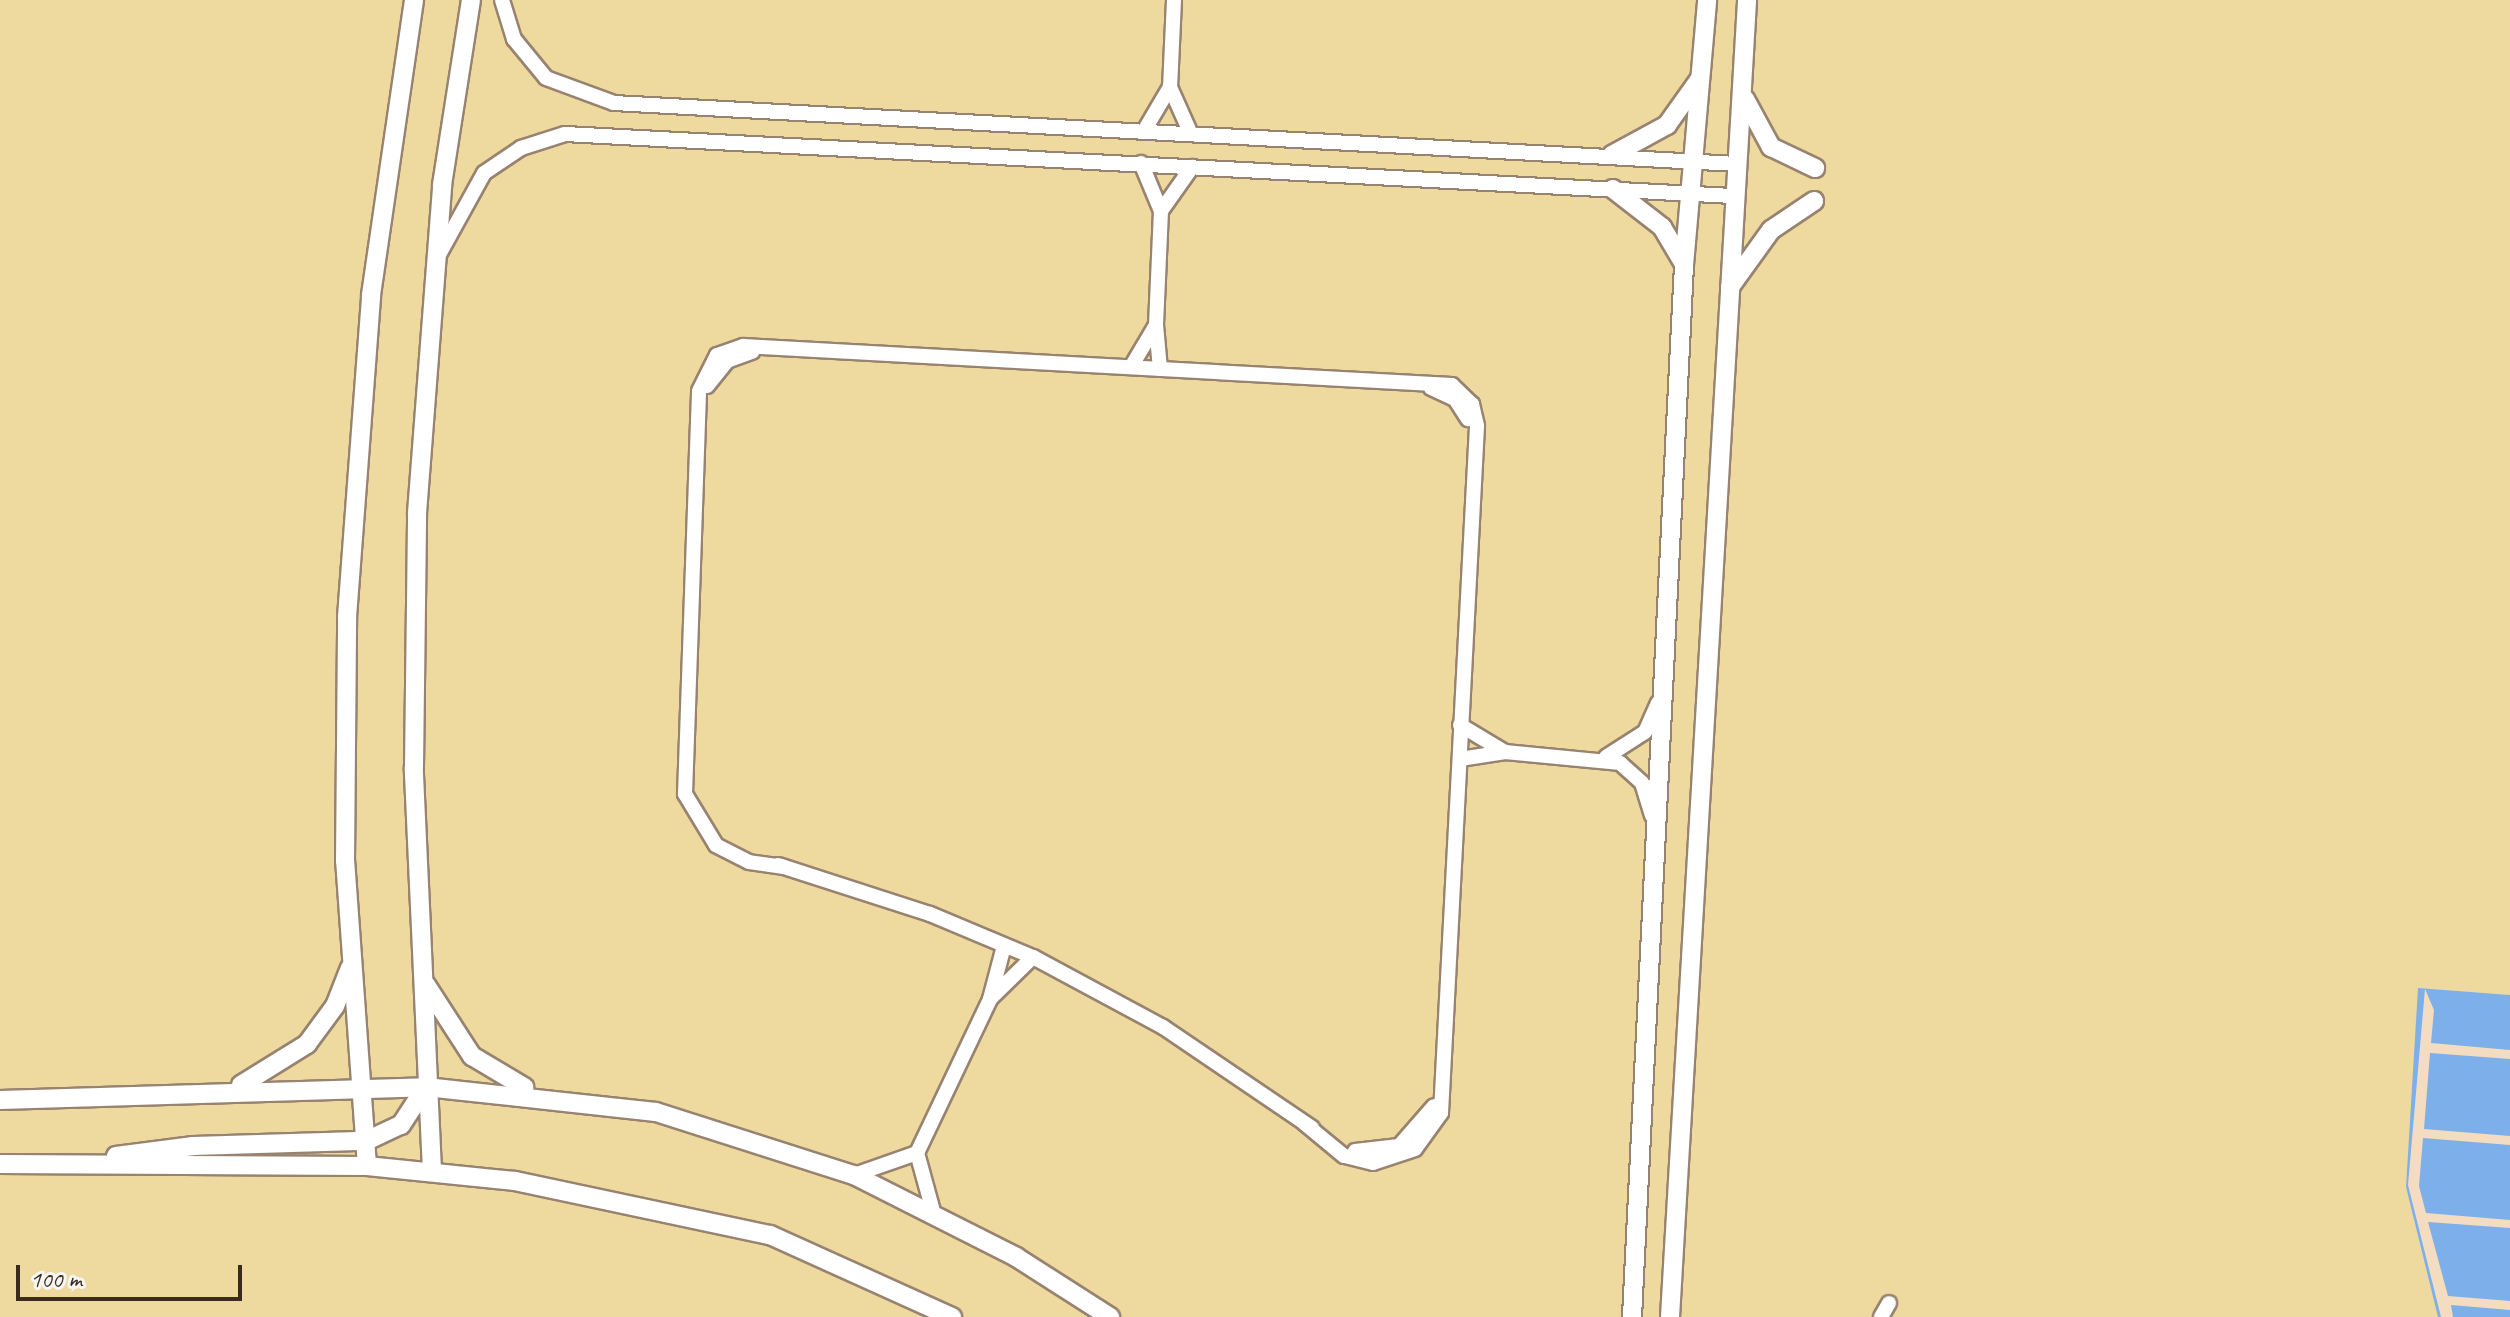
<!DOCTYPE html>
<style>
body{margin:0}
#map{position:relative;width:2510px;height:1317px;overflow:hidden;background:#f4dcc1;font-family:Caveat,sans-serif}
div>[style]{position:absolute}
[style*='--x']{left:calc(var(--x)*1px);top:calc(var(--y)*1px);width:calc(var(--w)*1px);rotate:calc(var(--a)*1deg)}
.sand>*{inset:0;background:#eeda9e}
.water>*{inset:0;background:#7db0ea}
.pier>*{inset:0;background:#f4dcc1}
.roads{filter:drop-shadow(2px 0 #988370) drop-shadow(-2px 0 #988370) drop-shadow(0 2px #988370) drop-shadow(0 -2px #988370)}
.minor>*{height:14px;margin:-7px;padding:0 7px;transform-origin:7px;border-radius:7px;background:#fff}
.major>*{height:18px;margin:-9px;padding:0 9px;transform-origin:9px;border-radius:9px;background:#fff}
span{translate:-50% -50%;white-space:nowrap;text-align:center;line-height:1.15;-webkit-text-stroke:7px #f6f6f2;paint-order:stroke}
.scale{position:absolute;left:16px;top:1265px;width:226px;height:36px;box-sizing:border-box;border:4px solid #3b2a1e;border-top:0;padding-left:10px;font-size:24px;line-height:28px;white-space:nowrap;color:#3b2a1e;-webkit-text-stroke:6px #f6f6f2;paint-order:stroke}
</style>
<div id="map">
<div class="sand">
<i style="clip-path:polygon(0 0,2510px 0,2510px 995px,2419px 988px,2406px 1187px,2438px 1317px,0 1317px)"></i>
</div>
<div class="water">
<i style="clip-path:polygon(2418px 988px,2510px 995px,2510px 1317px,2438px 1317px,2406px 1187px)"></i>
</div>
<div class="pier">
<i style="clip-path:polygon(2425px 989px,2434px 1010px,2431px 1043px,2510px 1050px,2510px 1059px,2430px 1053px,2424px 1129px,2510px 1136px,2510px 1145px,2423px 1138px,2419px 1186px,2426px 1213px,2510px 1220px,2510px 1228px,2428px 1222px,2448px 1296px,2510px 1301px,2510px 1310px,2451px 1305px,2453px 1317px,2441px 1317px,2408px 1185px)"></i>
</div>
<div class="roads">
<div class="minor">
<i style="--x:502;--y:0;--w:41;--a:72.9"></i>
<i style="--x:514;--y:39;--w:50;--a:50.6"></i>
<i style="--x:546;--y:78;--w:72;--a:20.2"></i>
<i style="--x:614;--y:103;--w:1123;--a:3.11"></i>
<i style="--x:1174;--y:0;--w:87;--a:92.6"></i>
<i style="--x:1170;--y:87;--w:49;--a:66"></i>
<i style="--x:1144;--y:131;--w:51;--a:-59.4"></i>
<i style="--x:1161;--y:211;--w:54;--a:-54.8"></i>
<i style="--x:440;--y:253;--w:91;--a:-61.2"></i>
<i style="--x:484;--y:173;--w:45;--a:-34"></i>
<i style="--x:521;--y:148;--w:46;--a:-17.7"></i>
<i style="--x:565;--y:134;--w:1169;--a:3.04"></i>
<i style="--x:1156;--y:325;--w:44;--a:84.8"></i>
<i style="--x:1131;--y:367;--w:49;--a:-59.2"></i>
<i style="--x:1156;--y:325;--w:114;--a:-87.5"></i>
<i style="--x:1161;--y:211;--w:52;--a:-112.6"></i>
<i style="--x:707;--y:386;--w:32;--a:-51"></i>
<i style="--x:727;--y:361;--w:27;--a:-20"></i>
<i style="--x:1431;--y:388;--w:26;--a:25"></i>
<i style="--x:1455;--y:399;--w:24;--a:57"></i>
<i style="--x:1460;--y:725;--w:52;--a:31"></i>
<i style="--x:1505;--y:752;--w:116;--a:5.5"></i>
<i style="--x:1620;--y:763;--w:30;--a:42"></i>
<i style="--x:1642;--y:783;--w:34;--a:73"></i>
<i style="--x:1606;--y:757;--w:46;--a:-32.7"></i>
<i style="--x:1645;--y:732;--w:32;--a:-66"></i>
<i style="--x:1460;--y:759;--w:46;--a:-8.8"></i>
<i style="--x:778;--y:865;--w:160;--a:17.9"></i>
<i style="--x:930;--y:914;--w:112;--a:22.7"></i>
<i style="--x:1033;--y:957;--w:148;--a:28.3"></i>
<i style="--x:1163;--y:1027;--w:180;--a:34.1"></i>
<i style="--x:784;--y:867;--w:35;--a:-172"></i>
<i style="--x:749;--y:862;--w:37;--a:-153"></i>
<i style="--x:716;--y:845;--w:60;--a:-121.3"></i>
<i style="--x:685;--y:794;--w:403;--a:-88"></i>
<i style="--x:699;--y:391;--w:40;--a:-63.4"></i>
<i style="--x:717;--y:355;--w:28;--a:-19"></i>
<i style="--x:743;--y:346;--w:710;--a:3.15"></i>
<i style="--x:1452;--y:385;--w:28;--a:44"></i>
<i style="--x:1472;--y:404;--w:23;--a:77"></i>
<i style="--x:1477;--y:426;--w:688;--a:93"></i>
<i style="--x:1441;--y:1113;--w:44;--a:125.8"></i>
<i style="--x:1415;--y:1149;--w:44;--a:161.6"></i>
<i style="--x:1373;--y:1163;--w:30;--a:-166"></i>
<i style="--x:1344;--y:1156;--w:52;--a:-140.5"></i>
<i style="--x:990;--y:999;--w:55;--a:-75.2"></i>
<i style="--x:1355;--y:1151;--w:44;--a:-6.5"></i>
<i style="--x:1399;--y:1146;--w:53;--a:-48.8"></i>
<i style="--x:854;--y:1175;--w:67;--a:-19.2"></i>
<i style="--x:933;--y:1211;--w:60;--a:-105.4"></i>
<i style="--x:917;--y:1153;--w:170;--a:-64.6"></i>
<i style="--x:990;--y:999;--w:60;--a:-44.3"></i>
<i style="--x:1881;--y:1317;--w:16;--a:-60"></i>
</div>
<div class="major">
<i style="--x:1745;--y:99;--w:55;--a:61.6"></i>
<i style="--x:1771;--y:147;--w:49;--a:25.5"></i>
<i style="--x:1612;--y:155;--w:63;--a:-28.6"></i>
<i style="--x:1667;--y:125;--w:55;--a:-54.6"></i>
<i style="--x:1613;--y:189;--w:62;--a:37.8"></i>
<i style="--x:1662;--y:227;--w:43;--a:59.3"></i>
<i style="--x:1730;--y:287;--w:70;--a:-54.3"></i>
<i style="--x:1771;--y:230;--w:52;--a:-34"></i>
<i style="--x:426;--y:985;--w:85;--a:57.1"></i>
<i style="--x:472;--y:1056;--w:61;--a:30.8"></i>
<i style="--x:241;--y:1085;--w:78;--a:-31.8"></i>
<i style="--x:307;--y:1044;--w:47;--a:-53.6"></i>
<i style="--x:335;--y:1006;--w:41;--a:-68.5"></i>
<i style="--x:0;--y:1100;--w:426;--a:-1.7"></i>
<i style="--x:426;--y:1087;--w:231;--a:6.2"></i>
<i style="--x:656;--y:1112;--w:208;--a:17.7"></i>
<i style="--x:854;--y:1175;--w:182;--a:26.8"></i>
<i style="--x:1016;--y:1257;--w:112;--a:32.6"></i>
<i style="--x:116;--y:1156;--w:78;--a:-7.4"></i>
<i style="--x:193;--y:1146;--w:173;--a:-1.7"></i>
<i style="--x:366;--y:1141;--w:38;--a:-25"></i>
<i style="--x:401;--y:1125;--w:44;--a:-57"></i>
<i style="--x:0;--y:1164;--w:367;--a:0.3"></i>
<i style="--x:367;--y:1166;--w:149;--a:5.8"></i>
<i style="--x:515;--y:1181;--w:261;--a:12"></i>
<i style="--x:770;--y:1235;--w:200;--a:24.3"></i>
<i style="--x:367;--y:1166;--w:306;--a:-94.1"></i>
<i style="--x:345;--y:861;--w:244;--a:-89.5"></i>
<i style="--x:347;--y:617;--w:323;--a:-85.7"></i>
<i style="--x:371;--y:295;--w:298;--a:-81.7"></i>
<i style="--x:432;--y:1171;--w:404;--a:-92.6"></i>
<i style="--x:414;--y:767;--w:254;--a:-89.3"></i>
<i style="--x:417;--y:513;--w:329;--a:-85.6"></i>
<i style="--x:442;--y:185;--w:187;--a:-81.1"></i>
<i style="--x:1632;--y:1317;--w:1053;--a:-87.17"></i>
<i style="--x:1684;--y:265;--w:266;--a:-85"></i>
<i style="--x:1670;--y:1317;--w:1319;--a:-86.65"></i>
</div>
</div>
<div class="scale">100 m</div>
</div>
